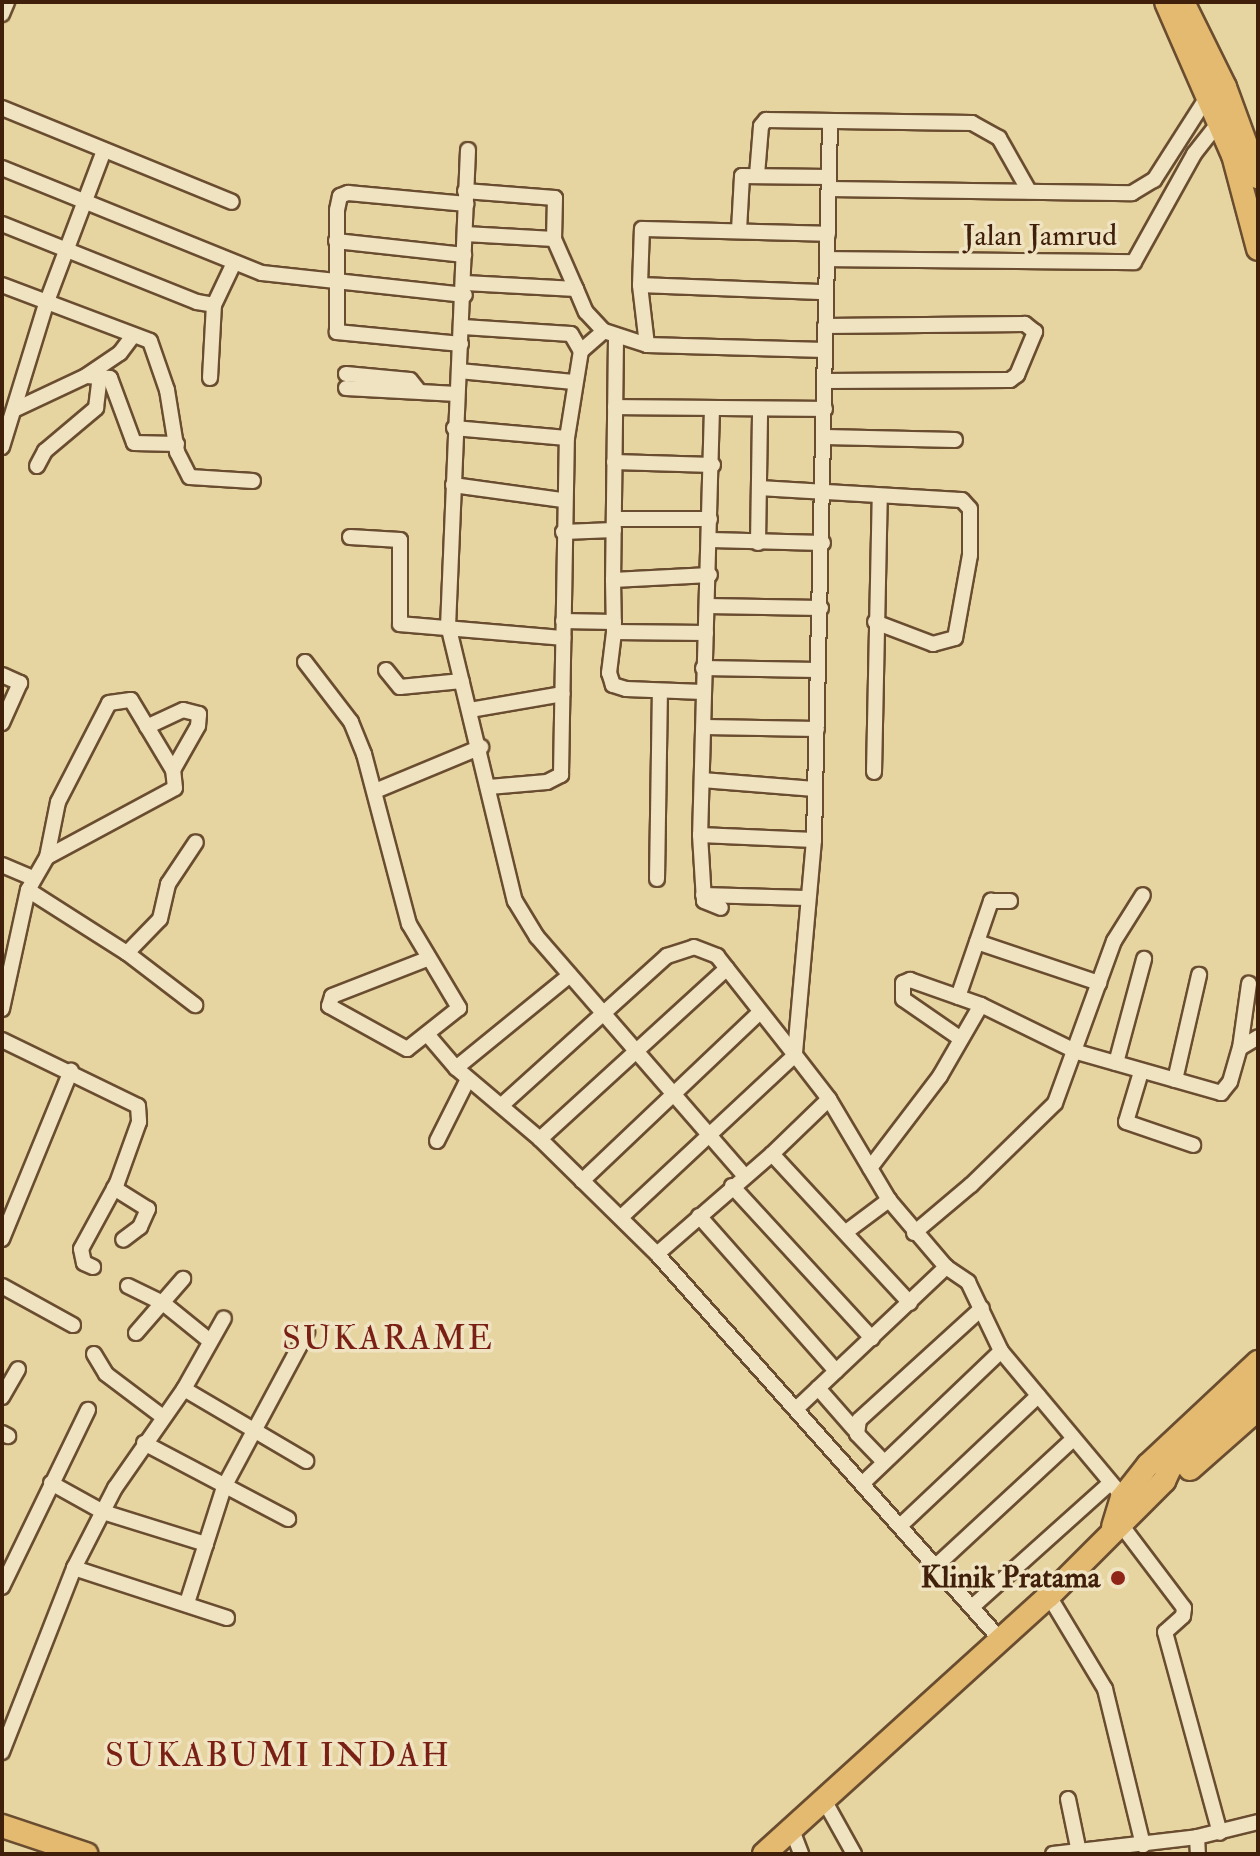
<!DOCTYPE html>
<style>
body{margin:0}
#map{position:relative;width:1260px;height:1856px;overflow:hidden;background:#e6d4a1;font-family:"IM FELL Double Pica",serif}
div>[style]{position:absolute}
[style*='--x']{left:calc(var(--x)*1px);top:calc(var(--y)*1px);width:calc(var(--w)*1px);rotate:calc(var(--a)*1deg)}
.roads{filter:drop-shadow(2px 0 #6a4d30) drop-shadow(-2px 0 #6a4d30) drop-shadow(0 2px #6a4d30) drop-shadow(0 -2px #6a4d30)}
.minor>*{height:14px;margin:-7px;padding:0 7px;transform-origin:7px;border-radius:7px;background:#efe3c2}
.primary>*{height:22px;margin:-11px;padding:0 11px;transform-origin:11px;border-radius:11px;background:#e3ba70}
.trunk>*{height:22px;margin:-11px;padding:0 11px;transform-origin:11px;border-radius:11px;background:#e3ba70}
.dots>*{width:22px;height:22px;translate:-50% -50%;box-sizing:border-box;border:4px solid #efe3c2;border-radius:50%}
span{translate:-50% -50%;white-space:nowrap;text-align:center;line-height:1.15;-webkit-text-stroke:7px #efe3c2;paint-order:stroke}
.street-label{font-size:30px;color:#40200b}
.poi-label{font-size:30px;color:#40200b;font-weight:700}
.right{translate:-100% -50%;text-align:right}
.quarter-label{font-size:34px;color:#7a1f14;letter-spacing:2px}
.frame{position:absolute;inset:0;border:4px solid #40200b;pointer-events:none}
</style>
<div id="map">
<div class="roads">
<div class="minor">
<i style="--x:2;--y:14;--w:13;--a:-67"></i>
<i style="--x:2;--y:108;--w:248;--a:22.2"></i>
<i style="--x:830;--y:123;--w:717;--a:91.28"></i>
<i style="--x:814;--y:840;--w:216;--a:95.1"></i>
<i style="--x:795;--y:1055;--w:56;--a:52.3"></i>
<i style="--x:829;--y:1099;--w:117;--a:59.3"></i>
<i style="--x:889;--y:1200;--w:88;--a:49.6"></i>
<i style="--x:946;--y:1267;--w:27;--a:34"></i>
<i style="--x:968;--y:1282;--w:76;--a:64.4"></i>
<i style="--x:1001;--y:1351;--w:198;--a:50.1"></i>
<i style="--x:468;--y:150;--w:475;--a:92.4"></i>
<i style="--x:448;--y:625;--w:284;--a:76.4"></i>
<i style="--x:515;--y:901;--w:42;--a:58.6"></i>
<i style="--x:537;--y:937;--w:315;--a:49"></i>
<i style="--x:2;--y:168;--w:280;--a:22"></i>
<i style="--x:262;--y:273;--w:204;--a:6.2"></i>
<i style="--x:757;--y:175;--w:49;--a:-85.3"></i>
<i style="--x:761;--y:126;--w:8;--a:-50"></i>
<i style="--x:766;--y:120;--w:206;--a:0.8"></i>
<i style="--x:972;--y:123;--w:31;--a:29"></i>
<i style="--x:999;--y:138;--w:61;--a:60.5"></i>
<i style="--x:829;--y:189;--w:303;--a:0.8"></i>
<i style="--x:1132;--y:193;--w:26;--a:-31"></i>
<i style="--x:1154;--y:180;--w:102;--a:-57.4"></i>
<i style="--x:465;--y:191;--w:90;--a:4.4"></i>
<i style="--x:555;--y:198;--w:41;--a:91.4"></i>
<i style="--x:554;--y:239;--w:55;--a:66.3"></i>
<i style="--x:2;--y:224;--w:210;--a:21.8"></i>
<i style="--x:197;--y:302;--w:17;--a:10"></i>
<i style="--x:214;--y:305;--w:44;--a:-64.6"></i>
<i style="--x:739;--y:230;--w:54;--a:-86.8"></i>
<i style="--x:742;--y:176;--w:87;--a:0.7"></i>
<i style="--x:465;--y:234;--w:89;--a:3.2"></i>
<i style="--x:336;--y:241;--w:129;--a:6.2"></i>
<i style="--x:827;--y:259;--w:307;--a:0.6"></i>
<i style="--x:1134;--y:262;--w:124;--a:-60.9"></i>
<i style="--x:1194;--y:154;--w:42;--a:-51.8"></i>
<i style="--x:465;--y:283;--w:111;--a:3.1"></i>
<i style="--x:576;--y:289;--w:25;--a:67"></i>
<i style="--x:586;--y:312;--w:26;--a:47"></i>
<i style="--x:604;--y:331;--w:45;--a:18"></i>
<i style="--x:647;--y:345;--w:178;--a:1.6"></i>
<i style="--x:2;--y:285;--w:158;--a:20.7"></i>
<i style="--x:150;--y:341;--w:52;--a:70.9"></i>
<i style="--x:167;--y:390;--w:63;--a:80.8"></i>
<i style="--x:177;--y:452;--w:28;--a:63"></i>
<i style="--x:190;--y:477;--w:63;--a:3.6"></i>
<i style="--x:640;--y:285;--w:186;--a:2.2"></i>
<i style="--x:463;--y:327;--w:108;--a:3.7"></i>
<i style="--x:571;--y:334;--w:20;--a:60"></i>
<i style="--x:616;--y:338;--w:242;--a:90.7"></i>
<i style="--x:613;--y:580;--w:97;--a:-3"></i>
<i style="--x:461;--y:344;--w:125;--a:-174.5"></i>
<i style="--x:337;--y:332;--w:122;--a:-90"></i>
<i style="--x:337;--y:210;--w:14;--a:-78"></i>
<i style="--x:340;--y:196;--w:9;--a:-21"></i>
<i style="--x:348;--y:193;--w:119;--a:5.3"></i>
<i style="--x:647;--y:345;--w:60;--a:-96.7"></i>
<i style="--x:640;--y:285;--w:56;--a:-88"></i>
<i style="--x:642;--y:229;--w:186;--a:1.5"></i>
<i style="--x:459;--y:371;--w:115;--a:5.5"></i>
<i style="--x:346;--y:374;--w:64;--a:5.4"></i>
<i style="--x:410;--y:380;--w:13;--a:51"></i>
<i style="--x:87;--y:376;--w:23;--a:5"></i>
<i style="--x:110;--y:378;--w:69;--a:69.7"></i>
<i style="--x:134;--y:443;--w:43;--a:1.3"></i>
<i style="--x:210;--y:378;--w:73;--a:-86.9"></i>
<i style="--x:824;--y:381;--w:186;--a:-0.3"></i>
<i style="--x:1010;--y:380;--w:9;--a:-36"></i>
<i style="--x:1017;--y:375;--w:47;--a:-67.3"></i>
<i style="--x:1035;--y:332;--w:13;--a:-141"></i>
<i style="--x:1025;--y:324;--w:200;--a:179.4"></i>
<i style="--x:346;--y:388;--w:111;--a:3.1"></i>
<i style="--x:615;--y:407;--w:210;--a:0.5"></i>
<i style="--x:712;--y:408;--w:427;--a:91.6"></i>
<i style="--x:700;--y:835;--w:66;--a:86.5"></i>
<i style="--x:704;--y:901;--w:18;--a:22"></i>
<i style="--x:16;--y:409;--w:77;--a:-25.2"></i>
<i style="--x:86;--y:376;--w:41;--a:-34.1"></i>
<i style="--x:120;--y:353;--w:20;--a:-53"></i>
<i style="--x:454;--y:428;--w:113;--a:5.1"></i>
<i style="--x:825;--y:437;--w:130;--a:1.3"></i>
<i style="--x:2;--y:447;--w:150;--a:-72.9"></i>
<i style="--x:46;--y:304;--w:161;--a:-69.3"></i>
<i style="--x:614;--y:462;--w:99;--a:1.7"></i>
<i style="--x:37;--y:466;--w:17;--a:-62"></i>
<i style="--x:45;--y:451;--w:67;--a:-40.1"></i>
<i style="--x:96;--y:408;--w:33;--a:-83"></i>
<i style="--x:453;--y:485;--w:111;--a:7.8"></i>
<i style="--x:759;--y:488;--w:203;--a:3.4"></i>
<i style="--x:962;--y:500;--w:12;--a:48"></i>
<i style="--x:970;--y:509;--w:46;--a:90"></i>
<i style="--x:970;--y:555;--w:84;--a:100.2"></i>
<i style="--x:955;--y:638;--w:23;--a:165"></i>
<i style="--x:933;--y:644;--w:62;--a:-159.2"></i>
<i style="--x:614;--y:519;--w:96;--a:0"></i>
<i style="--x:563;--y:532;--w:51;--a:-2.2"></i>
<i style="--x:350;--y:537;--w:50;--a:3.4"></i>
<i style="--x:400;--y:540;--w:84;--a:90"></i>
<i style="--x:400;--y:624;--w:164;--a:4.9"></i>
<i style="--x:711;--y:540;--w:112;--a:1.5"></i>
<i style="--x:758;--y:543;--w:133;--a:-89.1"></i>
<i style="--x:613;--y:580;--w:52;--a:88.9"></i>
<i style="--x:707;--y:606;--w:114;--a:1"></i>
<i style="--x:563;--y:621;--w:51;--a:1.1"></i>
<i style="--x:305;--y:662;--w:76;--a:52.5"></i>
<i style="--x:351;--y:722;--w:35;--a:68"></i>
<i style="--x:364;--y:754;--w:176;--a:75.2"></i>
<i style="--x:409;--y:924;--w:98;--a:59.2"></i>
<i style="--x:459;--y:1008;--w:66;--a:141.7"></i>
<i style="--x:407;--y:1049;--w:89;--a:-151.1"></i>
<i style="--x:329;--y:1006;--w:10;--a:-73"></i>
<i style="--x:332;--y:996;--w:102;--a:-21.3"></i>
<i style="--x:703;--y:668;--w:114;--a:1"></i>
<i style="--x:386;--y:670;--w:22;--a:51"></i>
<i style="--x:400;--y:687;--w:62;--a:-5.5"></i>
<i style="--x:2;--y:675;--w:20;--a:24"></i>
<i style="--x:20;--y:683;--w:44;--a:114.2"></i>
<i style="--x:703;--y:692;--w:77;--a:-177.8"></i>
<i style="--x:626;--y:689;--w:14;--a:-163"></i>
<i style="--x:613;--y:685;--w:13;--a:-108"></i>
<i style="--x:609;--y:673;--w:41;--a:-83"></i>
<i style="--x:614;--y:632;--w:92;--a:0.6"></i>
<i style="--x:470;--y:710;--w:94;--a:-9.8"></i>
<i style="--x:705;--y:727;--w:112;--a:1"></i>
<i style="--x:874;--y:772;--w:276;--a:-88.8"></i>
<i style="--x:702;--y:780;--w:113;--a:4.6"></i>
<i style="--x:489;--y:787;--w:58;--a:-4.9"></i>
<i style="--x:547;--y:782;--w:16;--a:-27"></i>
<i style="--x:561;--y:775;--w:337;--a:-89"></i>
<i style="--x:567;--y:438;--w:88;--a:-80.9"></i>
<i style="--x:581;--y:351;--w:30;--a:-41"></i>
<i style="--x:375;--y:791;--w:115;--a:-22.5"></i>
<i style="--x:700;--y:835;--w:114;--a:2.5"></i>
<i style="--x:47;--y:857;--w:145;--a:-28.3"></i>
<i style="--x:175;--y:788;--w:18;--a:-96"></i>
<i style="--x:173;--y:770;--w:51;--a:-60.4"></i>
<i style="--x:198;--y:726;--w:12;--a:-85"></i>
<i style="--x:199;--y:714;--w:16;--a:-166"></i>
<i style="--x:183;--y:710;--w:40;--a:155"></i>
<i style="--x:2;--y:865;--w:34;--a:23"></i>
<i style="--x:657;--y:879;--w:188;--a:-89.1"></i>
<i style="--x:28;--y:890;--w:117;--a:32.5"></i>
<i style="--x:127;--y:953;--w:47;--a:-45.9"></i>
<i style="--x:160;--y:919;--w:36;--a:-77"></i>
<i style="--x:168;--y:884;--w:50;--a:-56.3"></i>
<i style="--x:703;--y:895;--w:103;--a:1.7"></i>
<i style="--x:977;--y:942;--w:129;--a:18.6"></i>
<i style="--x:127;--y:953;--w:86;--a:37.4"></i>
<i style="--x:958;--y:997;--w:102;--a:-71"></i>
<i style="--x:991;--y:901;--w:19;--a:0"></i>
<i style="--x:2;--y:1009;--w:122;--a:-77.7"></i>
<i style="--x:28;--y:890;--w:38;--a:-60"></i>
<i style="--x:47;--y:857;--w:56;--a:-78.7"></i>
<i style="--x:58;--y:802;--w:111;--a:-62.7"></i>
<i style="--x:109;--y:703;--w:22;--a:-8"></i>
<i style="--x:131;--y:700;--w:82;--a:59"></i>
<i style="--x:427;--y:1034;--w:45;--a:49.5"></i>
<i style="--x:456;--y:1068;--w:110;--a:40.2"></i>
<i style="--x:540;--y:1139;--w:164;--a:44.5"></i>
<i style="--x:657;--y:1254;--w:514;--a:48.31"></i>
<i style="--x:961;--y:1039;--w:70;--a:-145.4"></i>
<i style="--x:903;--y:999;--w:16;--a:-90"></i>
<i style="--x:903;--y:983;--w:8;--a:-23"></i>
<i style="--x:910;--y:980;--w:75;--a:19.4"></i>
<i style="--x:981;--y:1005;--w:107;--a:26.1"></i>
<i style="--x:1077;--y:1052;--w:150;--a:15.9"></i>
<i style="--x:1221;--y:1093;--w:14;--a:-51"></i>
<i style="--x:1230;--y:1082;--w:35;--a:-74"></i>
<i style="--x:1240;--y:1048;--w:21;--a:-31"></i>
<i style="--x:2;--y:1040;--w:151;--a:25.9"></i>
<i style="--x:138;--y:1106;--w:16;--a:86"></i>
<i style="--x:139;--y:1122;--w:65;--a:109.8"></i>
<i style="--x:117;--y:1183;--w:75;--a:118.6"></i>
<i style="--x:81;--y:1249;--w:14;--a:78"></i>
<i style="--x:84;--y:1263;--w:10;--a:24"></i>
<i style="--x:1240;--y:1048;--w:65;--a:-82"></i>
<i style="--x:1116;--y:1063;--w:108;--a:-74.9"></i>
<i style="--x:456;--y:1068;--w:147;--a:-39.2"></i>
<i style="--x:1141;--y:1072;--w:52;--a:106.7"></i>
<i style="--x:1126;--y:1122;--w:71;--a:18.9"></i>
<i style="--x:1175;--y:1080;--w:108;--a:-77.1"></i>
<i style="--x:503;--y:1104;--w:221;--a:-42.1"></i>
<i style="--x:667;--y:956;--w:28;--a:-18"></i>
<i style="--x:694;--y:947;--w:25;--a:21"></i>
<i style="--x:717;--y:956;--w:126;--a:51.8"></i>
<i style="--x:795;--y:1055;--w:238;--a:137"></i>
<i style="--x:540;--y:1139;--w:253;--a:-42.4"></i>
<i style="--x:437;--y:1141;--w:69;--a:-63.4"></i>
<i style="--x:772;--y:1154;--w:79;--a:-44"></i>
<i style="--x:870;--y:1168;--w:116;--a:-52.7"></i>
<i style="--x:940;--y:1076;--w:82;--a:-60"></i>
<i style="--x:582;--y:1181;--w:244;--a:-43.5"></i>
<i style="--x:732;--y:1186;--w:207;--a:47.4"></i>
<i style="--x:114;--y:1188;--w:40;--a:32"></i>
<i style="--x:148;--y:1209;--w:20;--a:114"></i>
<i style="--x:140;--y:1227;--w:21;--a:143"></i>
<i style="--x:699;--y:1216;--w:207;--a:48.5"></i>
<i style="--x:846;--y:1232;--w:54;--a:-36.7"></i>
<i style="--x:914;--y:1233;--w:75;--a:-40.1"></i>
<i style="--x:971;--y:1185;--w:117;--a:-44.3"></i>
<i style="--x:1055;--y:1103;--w:172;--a:-70"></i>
<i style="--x:1114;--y:941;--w:54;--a:-57.8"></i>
<i style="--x:2;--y:1239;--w:182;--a:-67.7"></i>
<i style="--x:657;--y:1254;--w:152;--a:-41"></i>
<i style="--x:772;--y:1154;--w:203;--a:47.2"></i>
<i style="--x:2;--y:1286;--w:81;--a:28.8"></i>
<i style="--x:128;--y:1286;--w:39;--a:26"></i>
<i style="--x:163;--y:1303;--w:60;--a:39"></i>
<i style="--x:136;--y:1333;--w:72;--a:-49"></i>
<i style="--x:94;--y:1354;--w:23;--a:59"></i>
<i style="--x:106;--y:1374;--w:71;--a:37"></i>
<i style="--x:818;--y:1388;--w:55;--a:48.7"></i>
<i style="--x:184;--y:1389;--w:142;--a:30.5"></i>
<i style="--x:2;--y:1397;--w:32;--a:-60"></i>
<i style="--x:796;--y:1409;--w:207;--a:-43.4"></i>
<i style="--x:2;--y:1433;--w:7;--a:27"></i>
<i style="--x:144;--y:1443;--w:163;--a:27.8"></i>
<i style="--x:884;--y:1462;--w:39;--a:-134"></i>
<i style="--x:857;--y:1434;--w:14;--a:-82"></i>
<i style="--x:859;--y:1420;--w:166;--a:-42.3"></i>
<i style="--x:51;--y:1483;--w:60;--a:29.1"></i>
<i style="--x:103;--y:1512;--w:108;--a:17.3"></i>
<i style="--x:863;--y:1483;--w:191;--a:-43.7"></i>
<i style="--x:900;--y:1526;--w:190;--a:-43.3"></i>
<i style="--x:1122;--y:1526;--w:103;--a:52.9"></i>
<i style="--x:1184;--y:1608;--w:8;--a:97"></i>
<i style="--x:1183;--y:1616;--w:24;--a:138"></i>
<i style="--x:1165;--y:1632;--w:208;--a:74.7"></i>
<i style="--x:936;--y:1566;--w:185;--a:-42.8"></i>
<i style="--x:74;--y:1568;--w:161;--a:18.1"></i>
<i style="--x:2;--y:1587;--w:197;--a:-64.1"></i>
<i style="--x:1049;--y:1596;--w:109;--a:58.9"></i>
<i style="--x:1105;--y:1689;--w:161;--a:76.3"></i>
<i style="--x:187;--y:1603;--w:122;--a:-72.3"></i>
<i style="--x:224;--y:1487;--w:176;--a:-61.8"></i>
<i style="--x:972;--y:1607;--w:184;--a:-41.9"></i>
<i style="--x:2;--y:1752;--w:198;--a:-68.6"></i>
<i style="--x:74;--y:1568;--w:90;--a:-62.9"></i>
<i style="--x:115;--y:1488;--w:121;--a:-55.1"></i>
<i style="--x:184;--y:1389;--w:81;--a:-60.6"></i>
<i style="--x:1068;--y:1799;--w:54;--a:78.3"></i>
<i style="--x:824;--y:1800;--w:62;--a:60.9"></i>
<i style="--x:792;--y:1830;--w:26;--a:69"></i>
<i style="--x:1197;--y:1837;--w:17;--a:87"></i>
<i style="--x:1053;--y:1854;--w:145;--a:-6.7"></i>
<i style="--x:1197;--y:1837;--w:63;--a:-13.8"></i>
</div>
<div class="primary">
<i style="--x:1190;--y:1469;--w:91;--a:-41.4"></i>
<i style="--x:1113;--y:1527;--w:30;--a:-73"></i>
<i style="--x:1122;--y:1498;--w:42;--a:-51.8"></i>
<i style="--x:1148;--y:1465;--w:151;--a:-43.1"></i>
<i style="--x:2;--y:1826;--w:89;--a:18.4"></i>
<i style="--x:764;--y:1854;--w:384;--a:-42.2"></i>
<i style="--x:1049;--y:1596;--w:163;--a:-45"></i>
<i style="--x:1164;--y:1481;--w:14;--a:-65"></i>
<i style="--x:1170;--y:1468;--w:120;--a:-42.6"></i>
</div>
<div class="trunk">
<i style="--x:1166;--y:2;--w:167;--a:66.4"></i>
<i style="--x:1233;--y:155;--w:97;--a:75.1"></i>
<i style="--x:1183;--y:2;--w:95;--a:63.7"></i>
<i style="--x:1225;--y:87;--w:96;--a:69.9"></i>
</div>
</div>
<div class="dots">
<i style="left:1118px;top:1578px;background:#8f2418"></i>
</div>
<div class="street-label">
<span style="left:1040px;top:236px">Jalan Jamrud</span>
</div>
<div class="poi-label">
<span class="right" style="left:1100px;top:1578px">Klinik Pratama</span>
</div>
<div class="quarter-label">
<span style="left:388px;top:1339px">SUKARAME</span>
<span style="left:278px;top:1756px">SUKABUMI INDAH</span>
</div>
<div class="frame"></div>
</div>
